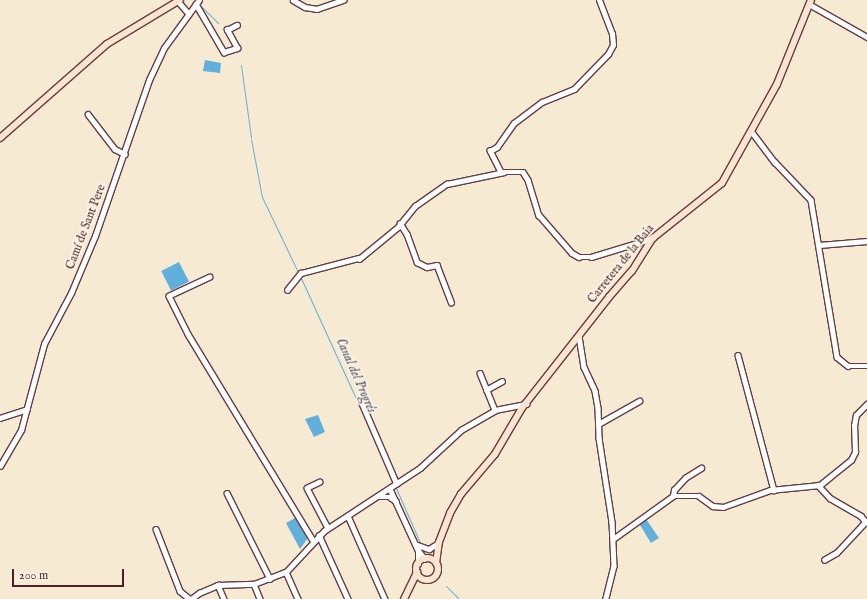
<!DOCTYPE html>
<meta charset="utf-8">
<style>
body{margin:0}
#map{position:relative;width:867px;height:599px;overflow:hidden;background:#f7ead3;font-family:"IM FELL English",serif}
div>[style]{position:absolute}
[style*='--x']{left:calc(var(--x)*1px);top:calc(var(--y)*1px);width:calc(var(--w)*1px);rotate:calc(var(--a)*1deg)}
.water>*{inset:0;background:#61b0db;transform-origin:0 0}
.stream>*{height:1px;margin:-0.5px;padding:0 0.5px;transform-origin:0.5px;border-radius:0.5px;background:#61b0db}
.roads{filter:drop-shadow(1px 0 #643d44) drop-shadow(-1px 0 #643d44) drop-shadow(0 1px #643d44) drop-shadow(0 -1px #643d44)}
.street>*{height:4.5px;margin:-2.25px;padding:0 2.25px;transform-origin:2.25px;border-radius:2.25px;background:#fff}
.secondary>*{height:6px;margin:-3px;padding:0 3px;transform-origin:3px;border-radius:3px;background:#fce5cf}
.secondary>.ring{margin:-3px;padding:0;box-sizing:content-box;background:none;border:6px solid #fce5cf;border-radius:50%}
span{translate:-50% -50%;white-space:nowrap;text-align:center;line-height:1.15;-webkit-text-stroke:3.5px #fcf5e5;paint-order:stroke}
.street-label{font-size:12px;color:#4a1f2b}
.water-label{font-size:13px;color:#525269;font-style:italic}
.scale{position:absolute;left:12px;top:569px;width:112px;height:18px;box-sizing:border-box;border:2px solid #4a1f2b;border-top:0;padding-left:5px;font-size:12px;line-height:14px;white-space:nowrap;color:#4a1f2b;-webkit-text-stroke:3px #fcf5e5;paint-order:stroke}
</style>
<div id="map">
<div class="water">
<i style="clip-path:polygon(205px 60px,221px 63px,220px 73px,203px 71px)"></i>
<i style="left:179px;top:262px;width:22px;height:20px;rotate:63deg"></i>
<i style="clip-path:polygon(318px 415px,325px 432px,314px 437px,305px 419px)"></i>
<i style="clip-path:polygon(295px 518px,308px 538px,300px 549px,286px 523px)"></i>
<i style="clip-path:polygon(646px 519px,659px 538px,651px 543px,640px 525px)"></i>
</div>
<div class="stream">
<i style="--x:199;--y:4;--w:27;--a:45"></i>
<i style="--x:241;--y:65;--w:73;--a:82.1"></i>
<i style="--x:251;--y:139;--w:59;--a:79.3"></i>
<i style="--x:262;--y:197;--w:83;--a:64.4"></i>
<i style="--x:301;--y:278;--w:224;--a:65.5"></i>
<i style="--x:396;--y:488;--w:62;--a:66.3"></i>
<i style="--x:446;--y:586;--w:18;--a:45"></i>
</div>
<div class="roads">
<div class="street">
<i style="--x:177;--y:0;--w:18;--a:49"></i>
<i style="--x:293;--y:0;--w:14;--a:30"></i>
<i style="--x:305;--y:7;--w:12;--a:9"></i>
<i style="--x:317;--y:9;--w:28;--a:-19"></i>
<i style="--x:196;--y:4;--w:56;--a:59.7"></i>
<i style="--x:224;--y:52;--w:14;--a:-17"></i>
<i style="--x:237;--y:48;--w:21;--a:-119"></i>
<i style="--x:227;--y:30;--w:11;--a:-27"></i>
<i style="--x:809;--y:4;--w:67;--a:29.6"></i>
<i style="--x:88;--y:114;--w:44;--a:52.4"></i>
<i style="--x:115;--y:149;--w:11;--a:27"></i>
<i style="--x:752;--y:132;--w:38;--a:53"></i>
<i style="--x:775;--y:162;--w:52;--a:46.5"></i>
<i style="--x:811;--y:200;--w:159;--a:80.6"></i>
<i style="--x:837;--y:357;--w:14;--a:39"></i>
<i style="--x:848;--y:366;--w:19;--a:0"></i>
<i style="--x:501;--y:173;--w:25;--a:-117"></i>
<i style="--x:490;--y:151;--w:8;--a:-30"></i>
<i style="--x:497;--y:147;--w:29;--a:-55"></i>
<i style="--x:514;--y:123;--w:35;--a:-37"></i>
<i style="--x:542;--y:102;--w:35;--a:-22"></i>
<i style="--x:574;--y:89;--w:49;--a:-45.8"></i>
<i style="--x:608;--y:54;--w:10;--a:-61"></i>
<i style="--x:613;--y:45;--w:11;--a:-95"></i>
<i style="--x:612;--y:34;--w:36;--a:-111"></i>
<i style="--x:400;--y:223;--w:13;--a:58"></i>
<i style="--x:407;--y:234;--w:30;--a:70"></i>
<i style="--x:417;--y:262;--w:11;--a:27"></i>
<i style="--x:427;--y:267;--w:10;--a:-11"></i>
<i style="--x:437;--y:265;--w:40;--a:69"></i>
<i style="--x:819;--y:245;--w:48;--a:-4.8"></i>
<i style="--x:359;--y:259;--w:50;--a:-39.4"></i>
<i style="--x:398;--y:227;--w:27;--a:-51"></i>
<i style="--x:415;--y:206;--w:39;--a:-35"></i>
<i style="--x:447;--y:184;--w:58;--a:-11.9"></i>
<i style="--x:504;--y:172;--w:19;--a:0"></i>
<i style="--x:523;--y:172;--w:9;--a:58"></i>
<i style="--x:528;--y:180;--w:37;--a:73"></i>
<i style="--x:539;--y:215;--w:50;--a:49"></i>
<i style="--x:572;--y:253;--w:8;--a:30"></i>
<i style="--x:579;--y:257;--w:12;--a:0"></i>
<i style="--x:591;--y:257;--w:65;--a:-17"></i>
<i style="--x:210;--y:277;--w:45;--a:155.1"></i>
<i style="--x:169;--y:296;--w:42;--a:63.4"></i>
<i style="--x:188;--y:334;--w:243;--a:58.8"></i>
<i style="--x:287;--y:290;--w:22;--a:-51"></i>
<i style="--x:301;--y:273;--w:59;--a:-14.7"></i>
<i style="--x:579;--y:336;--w:31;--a:81"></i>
<i style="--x:584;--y:367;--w:26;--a:65"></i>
<i style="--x:595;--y:391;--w:17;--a:80"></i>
<i style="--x:598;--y:408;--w:30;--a:88"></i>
<i style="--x:599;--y:438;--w:85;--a:81.2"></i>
<i style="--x:612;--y:522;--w:44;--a:87.4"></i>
<i style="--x:614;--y:566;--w:34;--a:104"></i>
<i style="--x:738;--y:355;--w:140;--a:75.1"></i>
<i style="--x:480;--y:373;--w:40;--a:68"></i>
<i style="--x:486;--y:390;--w:18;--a:-29"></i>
<i style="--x:361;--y:401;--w:90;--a:66.6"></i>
<i style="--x:0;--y:418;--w:28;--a:-18"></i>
<i style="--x:600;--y:423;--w:45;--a:-29.4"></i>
<i style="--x:0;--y:466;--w:42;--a:-59.7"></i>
<i style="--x:21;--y:430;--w:89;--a:-75"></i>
<i style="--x:44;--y:344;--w:58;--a:-62.1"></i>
<i style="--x:71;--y:293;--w:62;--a:-67.2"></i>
<i style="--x:95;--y:236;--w:165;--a:-70.9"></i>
<i style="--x:149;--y:80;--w:35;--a:-65"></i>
<i style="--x:164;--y:48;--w:59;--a:-53.9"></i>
<i style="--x:320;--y:482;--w:14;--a:155"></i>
<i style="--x:307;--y:488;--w:45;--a:62.3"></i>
<i style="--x:818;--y:485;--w:18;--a:47"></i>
<i style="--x:830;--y:498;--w:36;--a:30"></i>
<i style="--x:861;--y:516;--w:8;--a:50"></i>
<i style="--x:866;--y:522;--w:42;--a:133.1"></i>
<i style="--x:837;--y:553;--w:14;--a:150"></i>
<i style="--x:390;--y:489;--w:67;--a:65.3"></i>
<i style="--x:418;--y:550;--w:11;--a:52"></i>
<i style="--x:227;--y:493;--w:96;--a:63.4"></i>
<i style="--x:673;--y:496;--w:6;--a:-81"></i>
<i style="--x:674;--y:490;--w:16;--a:-47"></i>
<i style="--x:685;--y:478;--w:19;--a:-32"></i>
<i style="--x:379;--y:497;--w:11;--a:0"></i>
<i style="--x:390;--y:497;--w:7;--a:34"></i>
<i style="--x:348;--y:516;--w:91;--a:66"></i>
<i style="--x:156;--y:529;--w:66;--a:68.8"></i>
<i style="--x:180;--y:591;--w:13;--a:39"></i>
<i style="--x:319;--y:535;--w:70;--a:65.6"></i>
<i style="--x:613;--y:539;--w:74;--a:-35.6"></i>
<i style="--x:673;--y:496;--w:26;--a:0"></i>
<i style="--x:699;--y:496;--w:17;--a:36"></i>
<i style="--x:713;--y:506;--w:10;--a:6"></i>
<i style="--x:723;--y:507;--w:50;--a:-19.9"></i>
<i style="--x:770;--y:490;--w:50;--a:-5.7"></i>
<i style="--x:820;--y:485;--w:40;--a:-39"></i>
<i style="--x:851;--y:460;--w:9;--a:-63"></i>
<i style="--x:855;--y:452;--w:26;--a:-92"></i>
<i style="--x:854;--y:426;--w:11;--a:-80"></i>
<i style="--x:856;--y:415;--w:16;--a:-45"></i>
<i style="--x:415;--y:544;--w:15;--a:20"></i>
<i style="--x:429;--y:549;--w:9;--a:-32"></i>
<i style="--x:418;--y:564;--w:14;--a:-90"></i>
<i style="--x:286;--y:572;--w:30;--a:66"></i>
<i style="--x:254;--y:584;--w:16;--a:68"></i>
<i style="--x:218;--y:585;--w:15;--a:67"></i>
<i style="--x:191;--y:599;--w:10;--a:-37"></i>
<i style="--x:199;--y:593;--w:21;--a:-23"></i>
<i style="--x:218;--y:585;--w:36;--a:-2"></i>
<i style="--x:254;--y:584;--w:34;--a:-21"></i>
<i style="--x:286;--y:572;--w:56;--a:-47.2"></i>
<i style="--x:324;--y:531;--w:115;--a:-33.3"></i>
<i style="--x:420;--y:468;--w:56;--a:-42.8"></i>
<i style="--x:461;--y:430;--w:39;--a:-30"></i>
<i style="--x:495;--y:410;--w:32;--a:-11"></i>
</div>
<div class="secondary">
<i style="--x:0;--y:138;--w:142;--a:-41.3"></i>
<i style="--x:107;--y:44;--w:85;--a:-31.1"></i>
<i class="ring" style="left:416px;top:558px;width:16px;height:16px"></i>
<i style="--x:436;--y:563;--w:21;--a:-82"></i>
<i style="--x:439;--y:542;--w:31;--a:-69"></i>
<i style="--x:450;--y:513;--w:22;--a:-60"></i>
<i style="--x:461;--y:494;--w:52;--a:-49.6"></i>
<i style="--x:495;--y:454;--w:53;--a:-59.6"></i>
<i style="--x:522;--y:408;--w:141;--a:-51.9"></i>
<i style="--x:609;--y:297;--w:35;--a:-49"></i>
<i style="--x:632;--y:271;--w:39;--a:-58"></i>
<i style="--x:653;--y:238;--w:88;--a:-38.6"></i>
<i style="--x:722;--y:183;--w:113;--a:-60.9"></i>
<i style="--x:777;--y:84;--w:91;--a:-68"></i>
<i style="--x:404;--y:599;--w:30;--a:-64"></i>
</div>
</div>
<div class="street-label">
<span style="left:86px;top:227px;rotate:-69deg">Camí de Sant Pere</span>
<span style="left:621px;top:264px;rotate:-51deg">Carretera de la Baia</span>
</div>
<div class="water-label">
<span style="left:355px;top:376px;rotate:66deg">Canal del Progrés</span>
</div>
<div class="scale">200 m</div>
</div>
